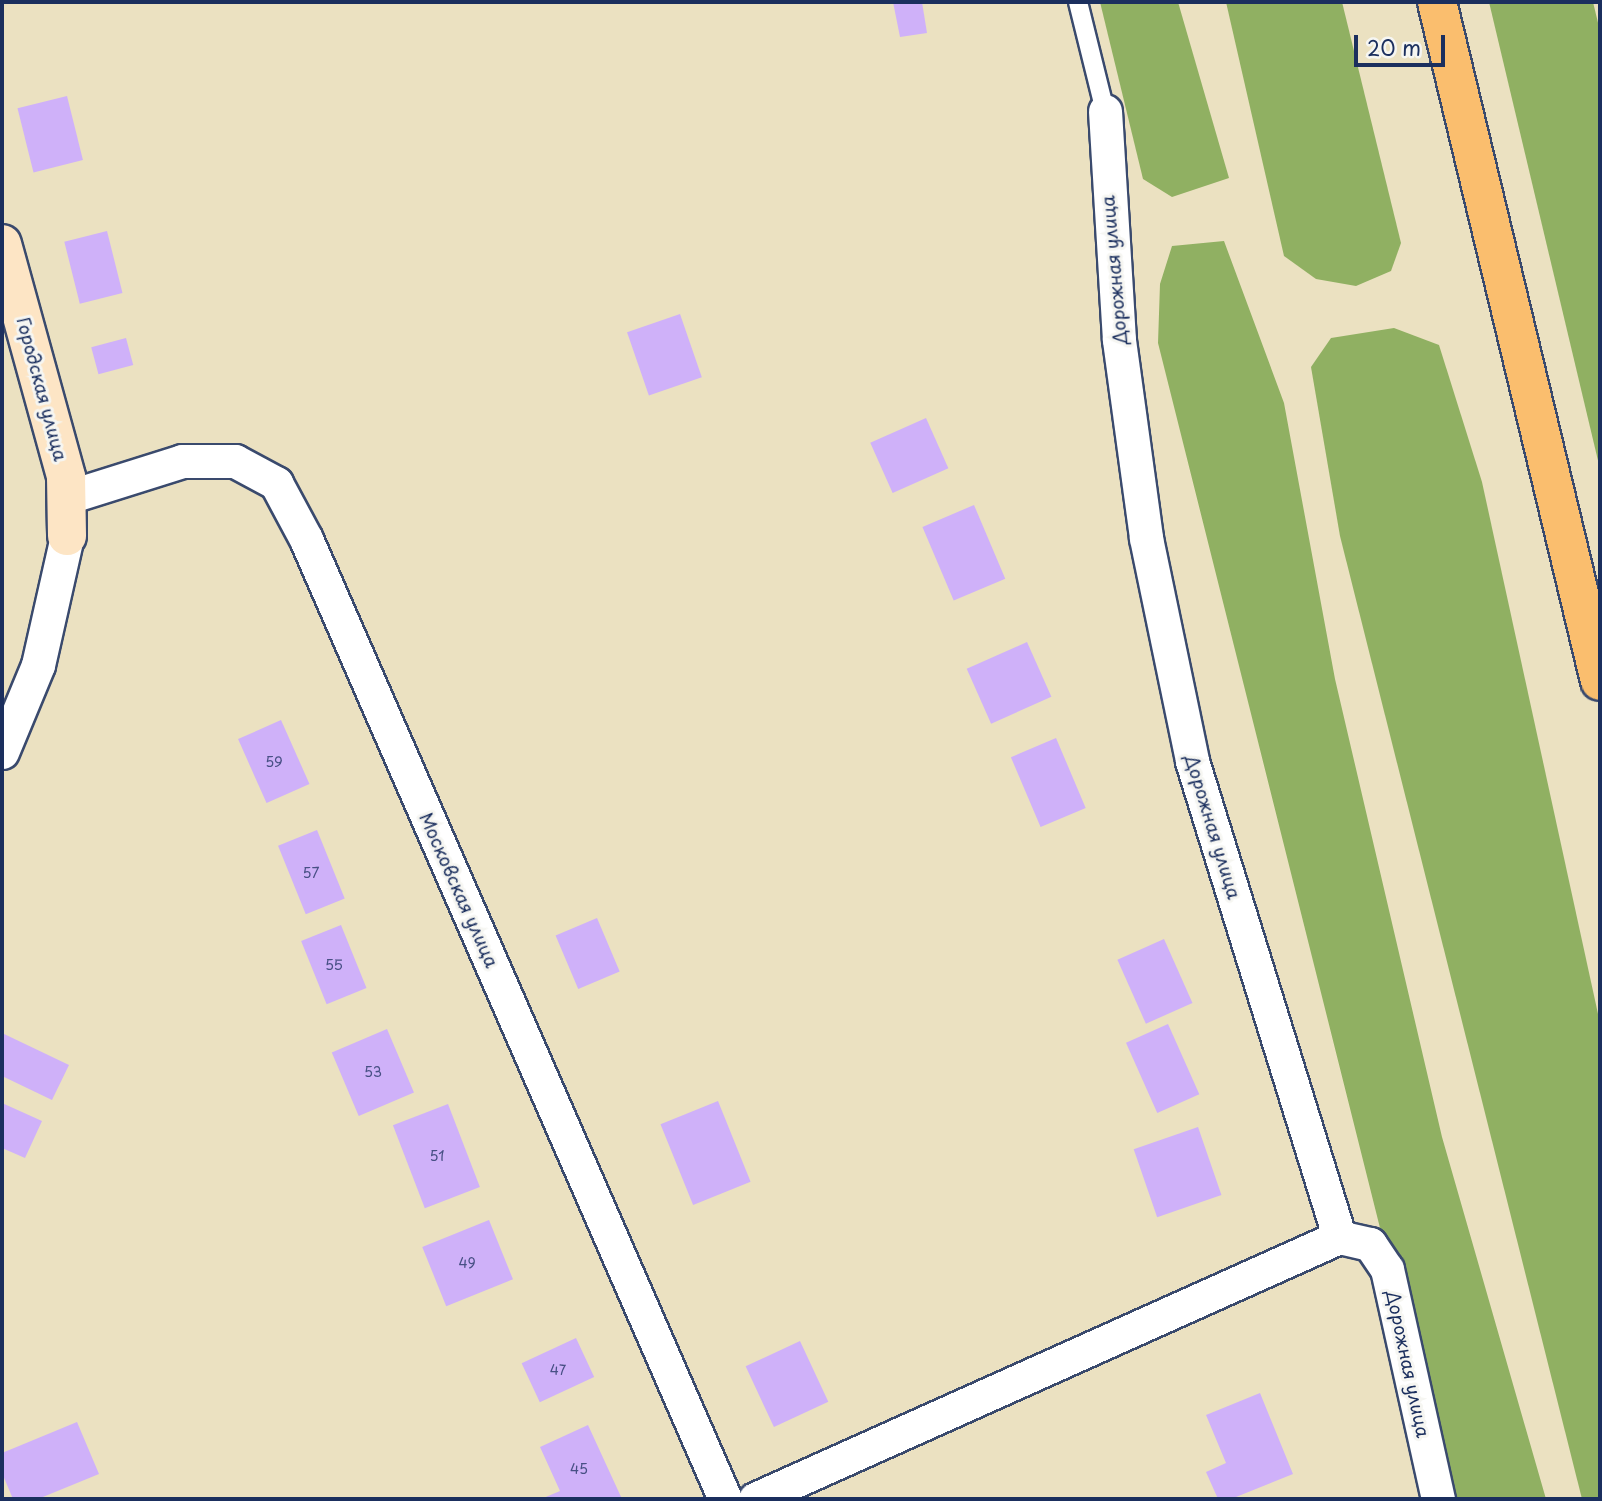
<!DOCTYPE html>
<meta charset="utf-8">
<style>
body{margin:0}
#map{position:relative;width:1602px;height:1501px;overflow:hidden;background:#ebe1c1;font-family:"Playpen Sans",sans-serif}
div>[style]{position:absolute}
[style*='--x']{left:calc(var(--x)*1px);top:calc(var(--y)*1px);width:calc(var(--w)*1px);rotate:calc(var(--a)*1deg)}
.forest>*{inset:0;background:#90b062}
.building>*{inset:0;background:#cfb1f9;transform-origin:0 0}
.roads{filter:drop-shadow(2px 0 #3a4a6d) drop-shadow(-2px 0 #3a4a6d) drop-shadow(0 2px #3a4a6d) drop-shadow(0 -2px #3a4a6d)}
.lane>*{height:18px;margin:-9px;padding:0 9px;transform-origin:9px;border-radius:9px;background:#fff}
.street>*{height:33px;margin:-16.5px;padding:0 16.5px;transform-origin:16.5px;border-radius:16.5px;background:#fff}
.secondary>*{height:38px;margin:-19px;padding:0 19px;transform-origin:19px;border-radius:19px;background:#fde5c5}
.primary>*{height:38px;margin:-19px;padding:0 19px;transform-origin:19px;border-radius:19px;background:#fabe6e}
span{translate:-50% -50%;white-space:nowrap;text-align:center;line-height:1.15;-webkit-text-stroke:6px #f6f6f2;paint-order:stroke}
.number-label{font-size:14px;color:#485085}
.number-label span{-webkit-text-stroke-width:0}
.street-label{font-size:18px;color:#1b2f5e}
.frame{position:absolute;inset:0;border:4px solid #1b2f5e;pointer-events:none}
.scale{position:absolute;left:1354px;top:35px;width:91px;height:32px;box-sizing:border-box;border:4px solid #1b2f5e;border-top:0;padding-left:9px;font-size:21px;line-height:24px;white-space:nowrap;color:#1b2f5e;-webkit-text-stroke:5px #f6f6f2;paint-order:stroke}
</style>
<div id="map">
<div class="forest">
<i style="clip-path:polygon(1100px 2px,1178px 2px,1229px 178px,1172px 197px,1143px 179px)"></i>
<i style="clip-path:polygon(1226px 2px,1342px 2px,1401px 243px,1391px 271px,1356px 286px,1316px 279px,1284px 256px)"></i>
<i style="clip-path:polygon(1489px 2px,1593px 2px,1600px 31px,1600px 469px)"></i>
<i style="clip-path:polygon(1224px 241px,1284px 403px,1335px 679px,1442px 1137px,1546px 1499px,1448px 1499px,1158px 343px,1160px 284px,1172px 246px)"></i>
<i style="clip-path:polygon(1394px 328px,1439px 345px,1482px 482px,1600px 1023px,1600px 1499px,1582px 1499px,1340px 536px,1311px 367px,1331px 338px)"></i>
</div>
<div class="building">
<i style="clip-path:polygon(893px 2px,922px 2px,927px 33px,900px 37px)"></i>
<i style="left:67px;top:96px;width:66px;height:51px;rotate:76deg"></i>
<i style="left:107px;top:231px;width:64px;height:44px;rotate:76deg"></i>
<i style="left:680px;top:314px;width:67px;height:56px;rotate:71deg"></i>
<i style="left:126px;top:338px;width:28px;height:36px;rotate:75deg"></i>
<i style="left:926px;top:418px;width:55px;height:61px;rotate:66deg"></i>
<i style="left:974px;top:505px;width:80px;height:56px;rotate:67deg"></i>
<i style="left:1027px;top:642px;width:60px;height:66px;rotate:66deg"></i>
<i style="left:281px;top:720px;width:70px;height:47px;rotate:66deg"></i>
<i style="left:1056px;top:738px;width:76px;height:49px;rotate:67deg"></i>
<i style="left:317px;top:830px;width:74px;height:42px;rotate:68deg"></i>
<i style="left:597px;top:918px;width:58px;height:45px;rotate:67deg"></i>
<i style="left:341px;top:925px;width:68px;height:43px;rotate:68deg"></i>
<i style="left:1164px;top:939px;width:70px;height:51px;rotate:66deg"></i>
<i style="left:1168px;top:1024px;width:77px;height:46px;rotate:66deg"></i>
<i style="left:387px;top:1029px;width:69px;height:60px;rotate:67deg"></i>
<i style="clip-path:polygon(2px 1033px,69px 1065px,52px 1100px,2px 1076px)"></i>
<i style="left:718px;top:1101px;width:87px;height:62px;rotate:68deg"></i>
<i style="clip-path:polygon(2px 1103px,42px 1121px,25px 1158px,2px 1148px)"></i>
<i style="left:448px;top:1104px;width:89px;height:59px;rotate:69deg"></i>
<i style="left:1198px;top:1127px;width:72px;height:68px;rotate:71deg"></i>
<i style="left:489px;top:1220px;width:64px;height:72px;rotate:68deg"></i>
<i style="left:576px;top:1338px;width:43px;height:60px;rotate:65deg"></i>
<i style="left:800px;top:1341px;width:67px;height:60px;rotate:65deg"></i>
<i style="clip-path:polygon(1260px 1393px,1293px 1474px,1231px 1499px,1218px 1499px,1206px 1472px,1226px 1463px,1206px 1415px)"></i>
<i style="clip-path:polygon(77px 1422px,99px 1474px,38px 1499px,13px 1499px,2px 1473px,2px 1453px)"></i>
<i style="clip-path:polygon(588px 1425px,622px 1499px,541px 1499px,560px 1491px,540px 1447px)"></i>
</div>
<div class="roads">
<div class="lane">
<i style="--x:1078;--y:2;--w:112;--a:76.1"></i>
</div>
<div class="street">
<i style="--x:1105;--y:111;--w:229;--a:86.5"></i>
<i style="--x:1119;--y:340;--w:200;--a:82.2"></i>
<i style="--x:1146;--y:538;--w:228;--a:78.3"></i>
<i style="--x:1192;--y:761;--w:498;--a:72.8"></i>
<i style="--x:1339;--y:1237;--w:32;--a:13"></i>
<i style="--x:1370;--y:1244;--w:30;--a:56"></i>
<i style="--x:1387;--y:1269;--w:236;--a:77.5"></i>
<i style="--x:68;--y:497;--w:120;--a:-17.5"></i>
<i style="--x:182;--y:461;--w:53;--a:0"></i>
<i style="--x:235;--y:461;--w:47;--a:28.2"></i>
<i style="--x:276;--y:483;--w:64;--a:61.8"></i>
<i style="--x:306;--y:539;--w:1047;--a:66.42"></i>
<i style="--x:2;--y:752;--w:94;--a:-67.5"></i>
<i style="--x:38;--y:665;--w:132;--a:-77.3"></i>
<i style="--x:755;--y:1499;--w:640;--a:-24.16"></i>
</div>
<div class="secondary">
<i style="--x:2;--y:244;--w:242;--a:74.6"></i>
<i style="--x:66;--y:477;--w:59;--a:89"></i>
</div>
<div class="primary">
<i style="--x:1437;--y:2;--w:698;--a:76.5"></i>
</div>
</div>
<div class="number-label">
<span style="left:274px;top:762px">59</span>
<span style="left:311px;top:873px">57</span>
<span style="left:334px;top:965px">55</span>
<span style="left:373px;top:1072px">53</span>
<span style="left:437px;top:1156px">51</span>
<span style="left:467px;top:1263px">49</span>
<span style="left:558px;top:1370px">47</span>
<span style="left:579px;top:1469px">45</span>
</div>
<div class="street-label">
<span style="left:1114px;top:270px;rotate:-95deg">Дорожная улица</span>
<span style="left:42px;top:389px;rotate:75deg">Городская улица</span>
<span style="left:1213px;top:827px;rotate:73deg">Дорожная улица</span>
<span style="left:459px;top:890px;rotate:66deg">Московская улица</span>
<span style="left:1408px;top:1364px;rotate:78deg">Дорожная улица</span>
</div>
<div class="frame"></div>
<div class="scale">20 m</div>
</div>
